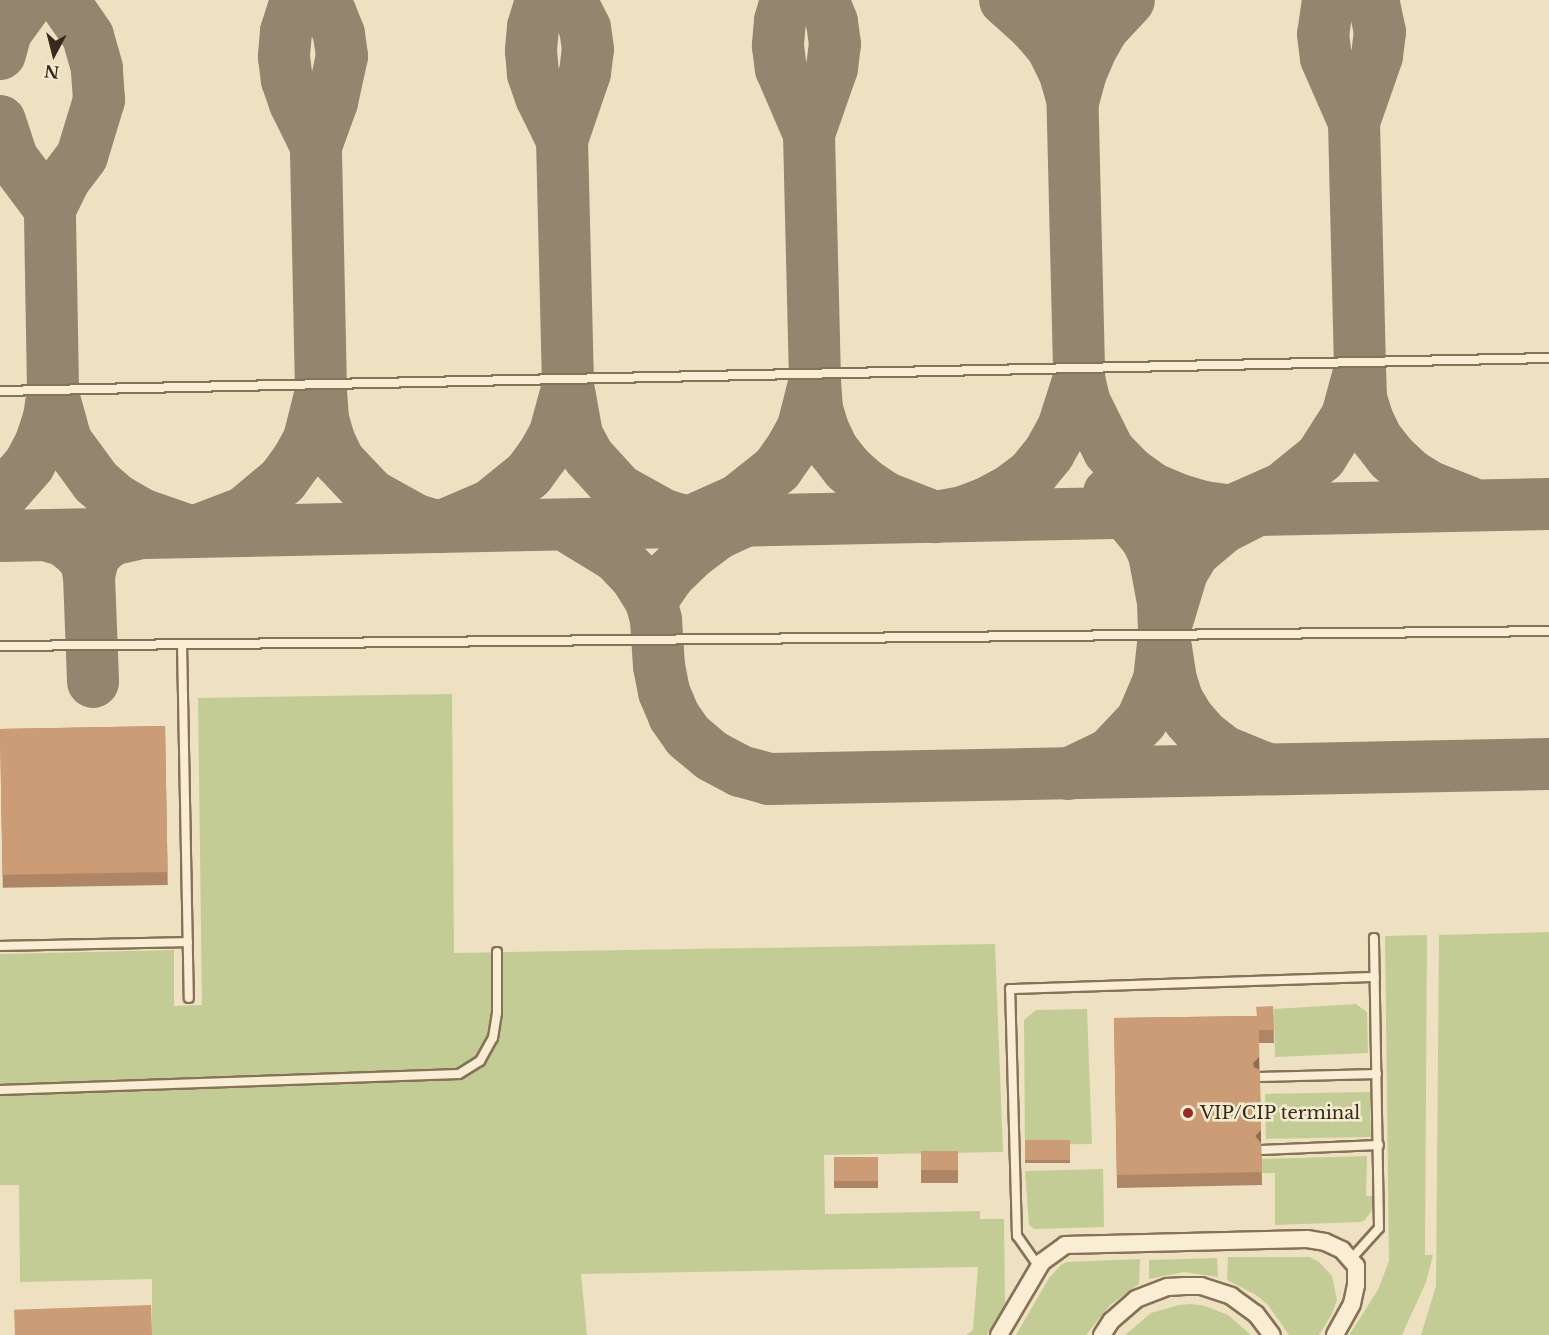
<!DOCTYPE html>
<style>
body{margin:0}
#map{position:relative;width:1549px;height:1335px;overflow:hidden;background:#eee1c1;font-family:"Libre Baskerville",serif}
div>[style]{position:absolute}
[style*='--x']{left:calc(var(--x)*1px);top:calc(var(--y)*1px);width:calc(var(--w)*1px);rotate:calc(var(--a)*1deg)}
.green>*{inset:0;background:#c4cc95;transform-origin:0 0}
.taxiway>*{height:52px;margin:-26px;padding:0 26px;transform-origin:26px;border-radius:26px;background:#92866f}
.roads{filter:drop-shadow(2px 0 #877258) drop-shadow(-2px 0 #877258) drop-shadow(0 2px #877258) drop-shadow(0 -2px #877258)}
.lane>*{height:8px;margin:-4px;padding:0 4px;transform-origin:4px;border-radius:4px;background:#f9eed4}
.street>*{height:16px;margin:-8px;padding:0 8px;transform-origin:8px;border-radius:8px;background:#f9eed4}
.wall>*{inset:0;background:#af8665;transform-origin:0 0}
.shaded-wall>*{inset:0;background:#8f6d53}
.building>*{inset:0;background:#cc9c76;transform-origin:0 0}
.dots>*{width:16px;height:16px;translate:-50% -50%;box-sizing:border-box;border:3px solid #f5ebd0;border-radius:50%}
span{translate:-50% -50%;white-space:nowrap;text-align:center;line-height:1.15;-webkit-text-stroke:5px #f5ebd0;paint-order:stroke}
.poi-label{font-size:18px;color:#372a1d}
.left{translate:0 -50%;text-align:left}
.north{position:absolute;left:24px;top:24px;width:60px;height:60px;-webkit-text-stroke:4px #f5ebd0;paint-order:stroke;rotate:187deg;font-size:16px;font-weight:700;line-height:24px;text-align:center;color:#372a1d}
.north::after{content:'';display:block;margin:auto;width:21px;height:27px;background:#372a1d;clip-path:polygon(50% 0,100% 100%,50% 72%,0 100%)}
</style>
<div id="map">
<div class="green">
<i style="clip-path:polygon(452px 694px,454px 953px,995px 944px,1003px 1152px,824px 1155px,825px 1214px,980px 1211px,980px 1219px,1004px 1219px,1005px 1304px,987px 1335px,966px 1335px,973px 1330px,978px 1267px,581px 1274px,587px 1335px,152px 1335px,152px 1279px,20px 1282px,19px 1185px,0 1185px,0 954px,174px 950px,174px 1006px,202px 1005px,198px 698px)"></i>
<i style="clip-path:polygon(1549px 932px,1549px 1335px,1421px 1335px,1436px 1286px,1439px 935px)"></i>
<i style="clip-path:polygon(1427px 935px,1425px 1255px,1433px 1255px,1426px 1282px,1402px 1335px,1349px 1335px,1378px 1290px,1389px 1261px,1385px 936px)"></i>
<i style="clip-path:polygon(1356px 1004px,1367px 1012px,1368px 1053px,1275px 1057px,1274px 1009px)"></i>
<i style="clip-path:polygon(1087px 1009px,1092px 1144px,1025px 1145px,1024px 1020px,1036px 1010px)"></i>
<i style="left:1370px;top:1092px;width:45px;height:105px;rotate:89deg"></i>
<i style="clip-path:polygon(1367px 1156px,1366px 1196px,1373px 1196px,1373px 1209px,1365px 1220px,1361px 1222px,1275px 1225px,1275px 1173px,1262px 1173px,1261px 1159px)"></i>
<i style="clip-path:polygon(1103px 1169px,1104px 1227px,1034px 1229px,1029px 1225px,1025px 1171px)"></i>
<i style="clip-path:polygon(1228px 1257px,1310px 1257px,1319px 1262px,1332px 1276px,1337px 1300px,1332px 1314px,1319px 1335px,1289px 1335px,1268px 1305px,1256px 1295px,1227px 1280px)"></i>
<i style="clip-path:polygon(1217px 1258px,1218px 1277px,1184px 1272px,1149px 1279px,1149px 1260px)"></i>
<i style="clip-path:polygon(1140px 1259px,1139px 1284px,1110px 1305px,1086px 1335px,1016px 1335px,1049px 1278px,1062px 1264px,1067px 1262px)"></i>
<i style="clip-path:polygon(1192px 1304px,1205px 1306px,1228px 1315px,1251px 1335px,1125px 1335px,1151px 1313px,1179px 1305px)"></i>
</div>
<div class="taxiway">
<i style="--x:303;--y:0;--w:14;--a:135"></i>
<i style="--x:293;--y:10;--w:23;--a:108"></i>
<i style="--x:286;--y:32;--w:25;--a:95"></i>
<i style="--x:284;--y:57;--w:23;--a:83"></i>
<i style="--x:287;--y:80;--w:24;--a:71"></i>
<i style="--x:295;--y:103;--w:48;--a:64"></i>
<i style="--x:543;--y:0;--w:5;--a:127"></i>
<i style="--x:540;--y:4;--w:24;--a:107"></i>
<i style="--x:533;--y:27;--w:24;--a:95"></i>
<i style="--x:531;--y:51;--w:23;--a:85"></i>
<i style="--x:533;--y:74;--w:24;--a:71"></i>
<i style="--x:541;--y:97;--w:48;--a:64"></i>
<i style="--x:786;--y:0;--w:22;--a:106"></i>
<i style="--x:780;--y:21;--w:25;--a:95"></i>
<i style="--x:778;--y:46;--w:23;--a:83"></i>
<i style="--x:781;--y:69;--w:71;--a:66.7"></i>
<i style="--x:1005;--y:0;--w:38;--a:42"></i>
<i style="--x:1033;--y:25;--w:29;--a:49"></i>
<i style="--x:1052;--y:47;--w:30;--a:64"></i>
<i style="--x:1065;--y:74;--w:29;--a:74"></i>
<i style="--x:1073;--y:102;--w:28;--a:-75"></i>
<i style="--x:1080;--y:75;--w:28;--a:-67"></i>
<i style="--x:1091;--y:49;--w:24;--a:-60"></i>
<i style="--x:1103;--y:28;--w:38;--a:-47"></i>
<i style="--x:1070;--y:0;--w:412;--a:88.6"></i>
<i style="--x:1328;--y:0;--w:34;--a:98"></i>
<i style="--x:1323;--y:34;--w:24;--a:83"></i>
<i style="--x:1326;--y:58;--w:70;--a:66.4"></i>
<i style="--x:0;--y:54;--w:23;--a:-75"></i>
<i style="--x:6;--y:32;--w:39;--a:-54"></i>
<i style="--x:0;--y:121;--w:39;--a:72"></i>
<i style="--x:12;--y:158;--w:64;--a:53.3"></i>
<i style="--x:1360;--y:369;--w:29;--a:88"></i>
<i style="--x:1361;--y:398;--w:21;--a:73"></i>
<i style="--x:1367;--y:418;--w:23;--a:65"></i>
<i style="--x:1377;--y:439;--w:23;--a:52"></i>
<i style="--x:1391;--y:457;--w:25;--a:43"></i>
<i style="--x:1409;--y:474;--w:25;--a:32"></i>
<i style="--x:1430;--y:487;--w:41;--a:21.5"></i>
<i style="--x:1079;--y:378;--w:26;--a:77"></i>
<i style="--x:1085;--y:403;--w:54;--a:63.4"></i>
<i style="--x:1109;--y:451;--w:28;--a:46"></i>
<i style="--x:1128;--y:471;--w:29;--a:36"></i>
<i style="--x:1151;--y:488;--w:28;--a:23"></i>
<i style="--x:1177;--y:499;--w:28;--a:17"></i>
<i style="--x:1204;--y:507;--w:27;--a:8"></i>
<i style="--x:1231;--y:511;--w:57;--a:-23.9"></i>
<i style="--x:1283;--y:488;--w:49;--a:-39.2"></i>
<i style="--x:1321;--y:457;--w:49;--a:-57.6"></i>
<i style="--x:1347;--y:416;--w:50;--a:-74.8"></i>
<i style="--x:1360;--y:368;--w:246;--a:-91.4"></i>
<i style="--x:1354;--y:122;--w:70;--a:-70.8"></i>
<i style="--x:1377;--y:56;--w:24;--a:-83"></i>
<i style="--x:1380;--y:32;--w:33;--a:-102"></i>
<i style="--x:815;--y:381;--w:28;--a:86"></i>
<i style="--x:817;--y:409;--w:21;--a:73"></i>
<i style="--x:823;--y:429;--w:23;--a:65"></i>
<i style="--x:833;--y:450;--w:23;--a:52"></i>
<i style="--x:847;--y:468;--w:24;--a:42"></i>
<i style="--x:865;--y:484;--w:25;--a:34"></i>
<i style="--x:886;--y:498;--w:53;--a:21.2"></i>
<i style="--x:935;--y:517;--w:28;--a:-10"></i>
<i style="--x:963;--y:512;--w:26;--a:-21"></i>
<i style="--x:987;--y:503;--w:27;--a:-28"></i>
<i style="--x:1011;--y:490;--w:26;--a:-37"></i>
<i style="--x:1032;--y:474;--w:27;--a:-51"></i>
<i style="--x:1049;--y:453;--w:29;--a:-61"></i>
<i style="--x:1063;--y:428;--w:52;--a:-72.3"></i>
<i style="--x:568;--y:385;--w:51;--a:79.8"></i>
<i style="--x:577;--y:435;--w:24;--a:62"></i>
<i style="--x:588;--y:456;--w:46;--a:47.6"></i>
<i style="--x:619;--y:490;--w:51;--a:29.1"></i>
<i style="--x:664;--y:515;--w:26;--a:16"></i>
<i style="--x:689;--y:522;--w:54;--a:-24.2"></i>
<i style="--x:738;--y:500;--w:50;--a:-38.5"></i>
<i style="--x:777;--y:469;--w:24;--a:-55"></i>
<i style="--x:791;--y:449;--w:25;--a:-61"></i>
<i style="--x:803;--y:427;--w:49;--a:-75.7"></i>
<i style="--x:815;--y:380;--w:246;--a:-91.4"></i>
<i style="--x:809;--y:134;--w:70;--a:-70.8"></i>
<i style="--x:832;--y:68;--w:24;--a:-83"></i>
<i style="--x:835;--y:44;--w:22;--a:-98"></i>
<i style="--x:832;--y:22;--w:24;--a:-112"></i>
<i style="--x:321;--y:391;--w:28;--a:86"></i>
<i style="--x:323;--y:419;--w:22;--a:74"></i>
<i style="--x:329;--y:440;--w:23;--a:65"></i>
<i style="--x:339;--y:461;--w:47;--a:46.7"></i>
<i style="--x:371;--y:495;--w:51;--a:29.1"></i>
<i style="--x:416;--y:520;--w:25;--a:16"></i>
<i style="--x:440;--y:527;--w:56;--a:-23.3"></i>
<i style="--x:491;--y:505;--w:49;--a:-39.2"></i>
<i style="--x:529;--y:474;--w:24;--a:-54"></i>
<i style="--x:543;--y:455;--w:25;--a:-61"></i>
<i style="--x:555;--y:433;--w:50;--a:-74.8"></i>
<i style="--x:568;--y:385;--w:245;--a:-91.4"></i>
<i style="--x:562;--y:140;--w:71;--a:-71.1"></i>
<i style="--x:585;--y:73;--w:24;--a:-83"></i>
<i style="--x:588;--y:49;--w:21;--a:-98"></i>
<i style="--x:585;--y:28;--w:31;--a:-117"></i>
<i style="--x:53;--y:394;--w:49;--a:74.5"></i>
<i style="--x:66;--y:441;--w:51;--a:53.8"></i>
<i style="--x:96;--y:482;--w:28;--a:41"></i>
<i style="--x:117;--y:500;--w:28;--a:30"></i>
<i style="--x:141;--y:514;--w:55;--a:19.1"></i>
<i style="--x:193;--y:532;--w:56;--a:-21"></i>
<i style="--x:245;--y:512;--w:50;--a:-40.1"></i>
<i style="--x:283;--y:480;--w:24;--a:-54"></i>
<i style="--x:297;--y:461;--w:25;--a:-61"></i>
<i style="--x:309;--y:439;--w:49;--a:-76"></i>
<i style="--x:321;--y:391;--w:245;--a:-91.2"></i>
<i style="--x:316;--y:146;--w:47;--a:-70"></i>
<i style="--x:332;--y:102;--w:47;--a:-77.7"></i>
<i style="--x:342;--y:56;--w:22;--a:-98"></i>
<i style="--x:339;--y:34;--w:22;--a:-112"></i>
<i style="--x:331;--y:14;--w:18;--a:-128"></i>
<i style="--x:1109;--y:493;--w:60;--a:50.4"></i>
<i style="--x:1147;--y:539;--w:17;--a:65"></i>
<i style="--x:1154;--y:554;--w:49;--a:79.4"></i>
<i style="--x:1163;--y:602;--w:33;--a:88"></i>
<i style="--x:0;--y:498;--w:44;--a:-48.7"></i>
<i style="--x:29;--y:465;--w:26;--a:-62"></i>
<i style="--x:41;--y:442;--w:25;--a:-72"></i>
<i style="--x:49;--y:418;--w:29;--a:-82"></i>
<i style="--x:53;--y:389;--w:180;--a:-91"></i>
<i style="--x:50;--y:209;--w:32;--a:-64"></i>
<i style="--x:64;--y:180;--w:30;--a:-53"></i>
<i style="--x:82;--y:156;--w:59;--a:-73.1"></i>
<i style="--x:99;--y:100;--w:32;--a:-94"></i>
<i style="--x:97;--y:68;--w:33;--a:-106"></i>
<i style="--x:88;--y:36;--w:44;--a:-124.8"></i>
<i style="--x:565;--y:525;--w:60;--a:31.3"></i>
<i style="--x:616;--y:556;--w:29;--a:46"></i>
<i style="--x:636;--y:577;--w:28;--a:58"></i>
<i style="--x:651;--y:601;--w:32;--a:-55"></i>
<i style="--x:669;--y:575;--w:32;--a:-44"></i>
<i style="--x:692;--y:553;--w:31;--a:-37"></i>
<i style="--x:717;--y:534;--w:31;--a:-25"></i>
<i style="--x:45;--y:535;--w:19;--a:16"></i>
<i style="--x:63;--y:540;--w:15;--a:37"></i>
<i style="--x:75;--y:549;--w:16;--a:47"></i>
<i style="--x:86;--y:561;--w:15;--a:79"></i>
<i style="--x:89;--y:576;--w:18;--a:-77"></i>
<i style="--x:93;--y:558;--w:10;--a:-53"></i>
<i style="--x:99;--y:550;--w:16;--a:-40"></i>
<i style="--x:111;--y:540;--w:26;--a:-13"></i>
<i style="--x:0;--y:536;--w:1549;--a:-1.18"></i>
<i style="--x:89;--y:576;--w:106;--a:87.8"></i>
<i style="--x:651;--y:601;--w:20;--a:75"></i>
<i style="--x:656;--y:620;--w:46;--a:86.3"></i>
<i style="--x:659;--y:666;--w:26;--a:79"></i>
<i style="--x:664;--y:692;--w:26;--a:67"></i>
<i style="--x:674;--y:716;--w:24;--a:55"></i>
<i style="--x:688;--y:736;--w:31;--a:40"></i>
<i style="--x:712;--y:756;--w:32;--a:28"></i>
<i style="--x:740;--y:771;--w:30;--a:15"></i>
<i style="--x:769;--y:779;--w:780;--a:-1.1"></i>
<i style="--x:1167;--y:622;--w:52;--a:-73.3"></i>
<i style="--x:1182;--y:572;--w:23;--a:-59"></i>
<i style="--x:1194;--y:552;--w:39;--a:-40"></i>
<i style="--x:1224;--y:527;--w:38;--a:-27"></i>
<i style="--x:1068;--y:774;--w:47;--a:-25.5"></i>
<i style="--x:1110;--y:754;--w:47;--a:-46.7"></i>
<i style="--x:1142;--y:720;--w:43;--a:-67"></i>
<i style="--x:1159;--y:680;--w:45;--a:-83.7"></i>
<i style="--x:1164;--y:635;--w:46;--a:81.2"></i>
<i style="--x:1171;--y:680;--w:22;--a:72"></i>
<i style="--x:1178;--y:701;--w:21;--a:59"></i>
<i style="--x:1189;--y:719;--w:23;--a:49"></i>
<i style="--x:1204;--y:736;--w:24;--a:38"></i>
<i style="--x:1223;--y:751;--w:48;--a:22.2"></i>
</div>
<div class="roads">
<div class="lane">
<i style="--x:0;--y:391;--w:1549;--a:-1.22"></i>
<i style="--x:182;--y:644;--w:354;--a:88.9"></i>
<i style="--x:0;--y:646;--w:1549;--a:-0.55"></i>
<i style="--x:0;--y:946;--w:188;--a:-1.2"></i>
<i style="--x:1259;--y:1077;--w:118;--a:-1.5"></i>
<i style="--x:0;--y:1090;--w:459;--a:-2"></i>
<i style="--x:459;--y:1074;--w:25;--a:-32"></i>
<i style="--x:480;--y:1061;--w:26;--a:-61"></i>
<i style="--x:493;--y:1038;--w:25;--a:-81"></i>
<i style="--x:497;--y:1013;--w:61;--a:-90"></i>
<i style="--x:1261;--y:1150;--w:118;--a:-2.4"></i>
<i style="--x:1352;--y:1258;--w:40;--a:-48"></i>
<i style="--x:1379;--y:1228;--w:290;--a:-91"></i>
<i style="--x:1039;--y:1267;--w:38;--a:-125"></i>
<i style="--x:1017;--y:1236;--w:247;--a:-91.6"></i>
<i style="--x:1010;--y:989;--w:365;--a:-1.9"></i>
</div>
<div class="street">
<i style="--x:999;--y:1335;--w:85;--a:-59.5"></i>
<i style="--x:1042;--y:1262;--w:29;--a:-36"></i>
<i style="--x:1065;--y:1245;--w:242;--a:-1.4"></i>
<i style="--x:1307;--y:1239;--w:18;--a:9"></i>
<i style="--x:1325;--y:1242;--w:19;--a:25"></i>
<i style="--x:1342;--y:1250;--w:21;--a:49"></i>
<i style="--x:1356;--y:1266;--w:19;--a:90"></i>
<i style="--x:1356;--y:1285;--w:19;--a:102"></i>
<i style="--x:1352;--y:1304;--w:35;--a:119"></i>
<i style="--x:1102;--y:1335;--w:17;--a:-57"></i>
<i style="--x:1111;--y:1321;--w:33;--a:-41"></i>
<i style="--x:1136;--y:1299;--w:34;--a:-21"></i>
<i style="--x:1168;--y:1287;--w:17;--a:-3"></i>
<i style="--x:1185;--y:1286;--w:16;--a:0"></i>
<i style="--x:1201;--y:1286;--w:32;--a:18"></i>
<i style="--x:1231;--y:1296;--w:31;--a:36"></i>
<i style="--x:1256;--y:1314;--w:26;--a:53"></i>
</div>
</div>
<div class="wall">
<i style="left:165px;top:726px;width:159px;height:165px;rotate:89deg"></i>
<i style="clip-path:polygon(1273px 1006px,1274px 1043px,1259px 1043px,1262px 1185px,1117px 1188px,1114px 1018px,1256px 1016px)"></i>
<i style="left:1070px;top:1140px;width:23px;height:45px;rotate:90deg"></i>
<i style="left:921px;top:1151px;width:37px;height:32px"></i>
<i style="left:834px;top:1157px;width:44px;height:31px"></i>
</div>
<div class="shaded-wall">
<i style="clip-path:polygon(1259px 1057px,1259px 1071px,1253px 1077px,1253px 1063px)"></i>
<i style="clip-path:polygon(1261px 1130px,1261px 1144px,1255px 1136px)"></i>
</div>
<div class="building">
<i style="left:165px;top:726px;width:146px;height:165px;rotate:89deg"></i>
<i style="clip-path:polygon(1273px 1006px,1274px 1030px,1259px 1030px,1259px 1057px,1253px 1063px,1254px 1067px,1260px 1070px,1261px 1130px,1255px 1136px,1261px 1143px,1262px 1172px,1117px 1175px,1114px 1018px,1257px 1016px,1256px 1007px)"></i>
<i style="left:1070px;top:1140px;width:20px;height:45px;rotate:90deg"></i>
<i style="left:921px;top:1151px;width:37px;height:19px"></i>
<i style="left:834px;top:1157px;width:44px;height:24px"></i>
<i style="left:151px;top:1305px;width:30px;height:137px;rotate:88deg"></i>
</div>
<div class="dots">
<i style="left:1188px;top:1113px;background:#962a28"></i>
</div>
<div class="poi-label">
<span class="left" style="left:1200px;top:1113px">VIP/CIP terminal</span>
</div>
<div class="north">N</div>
</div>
